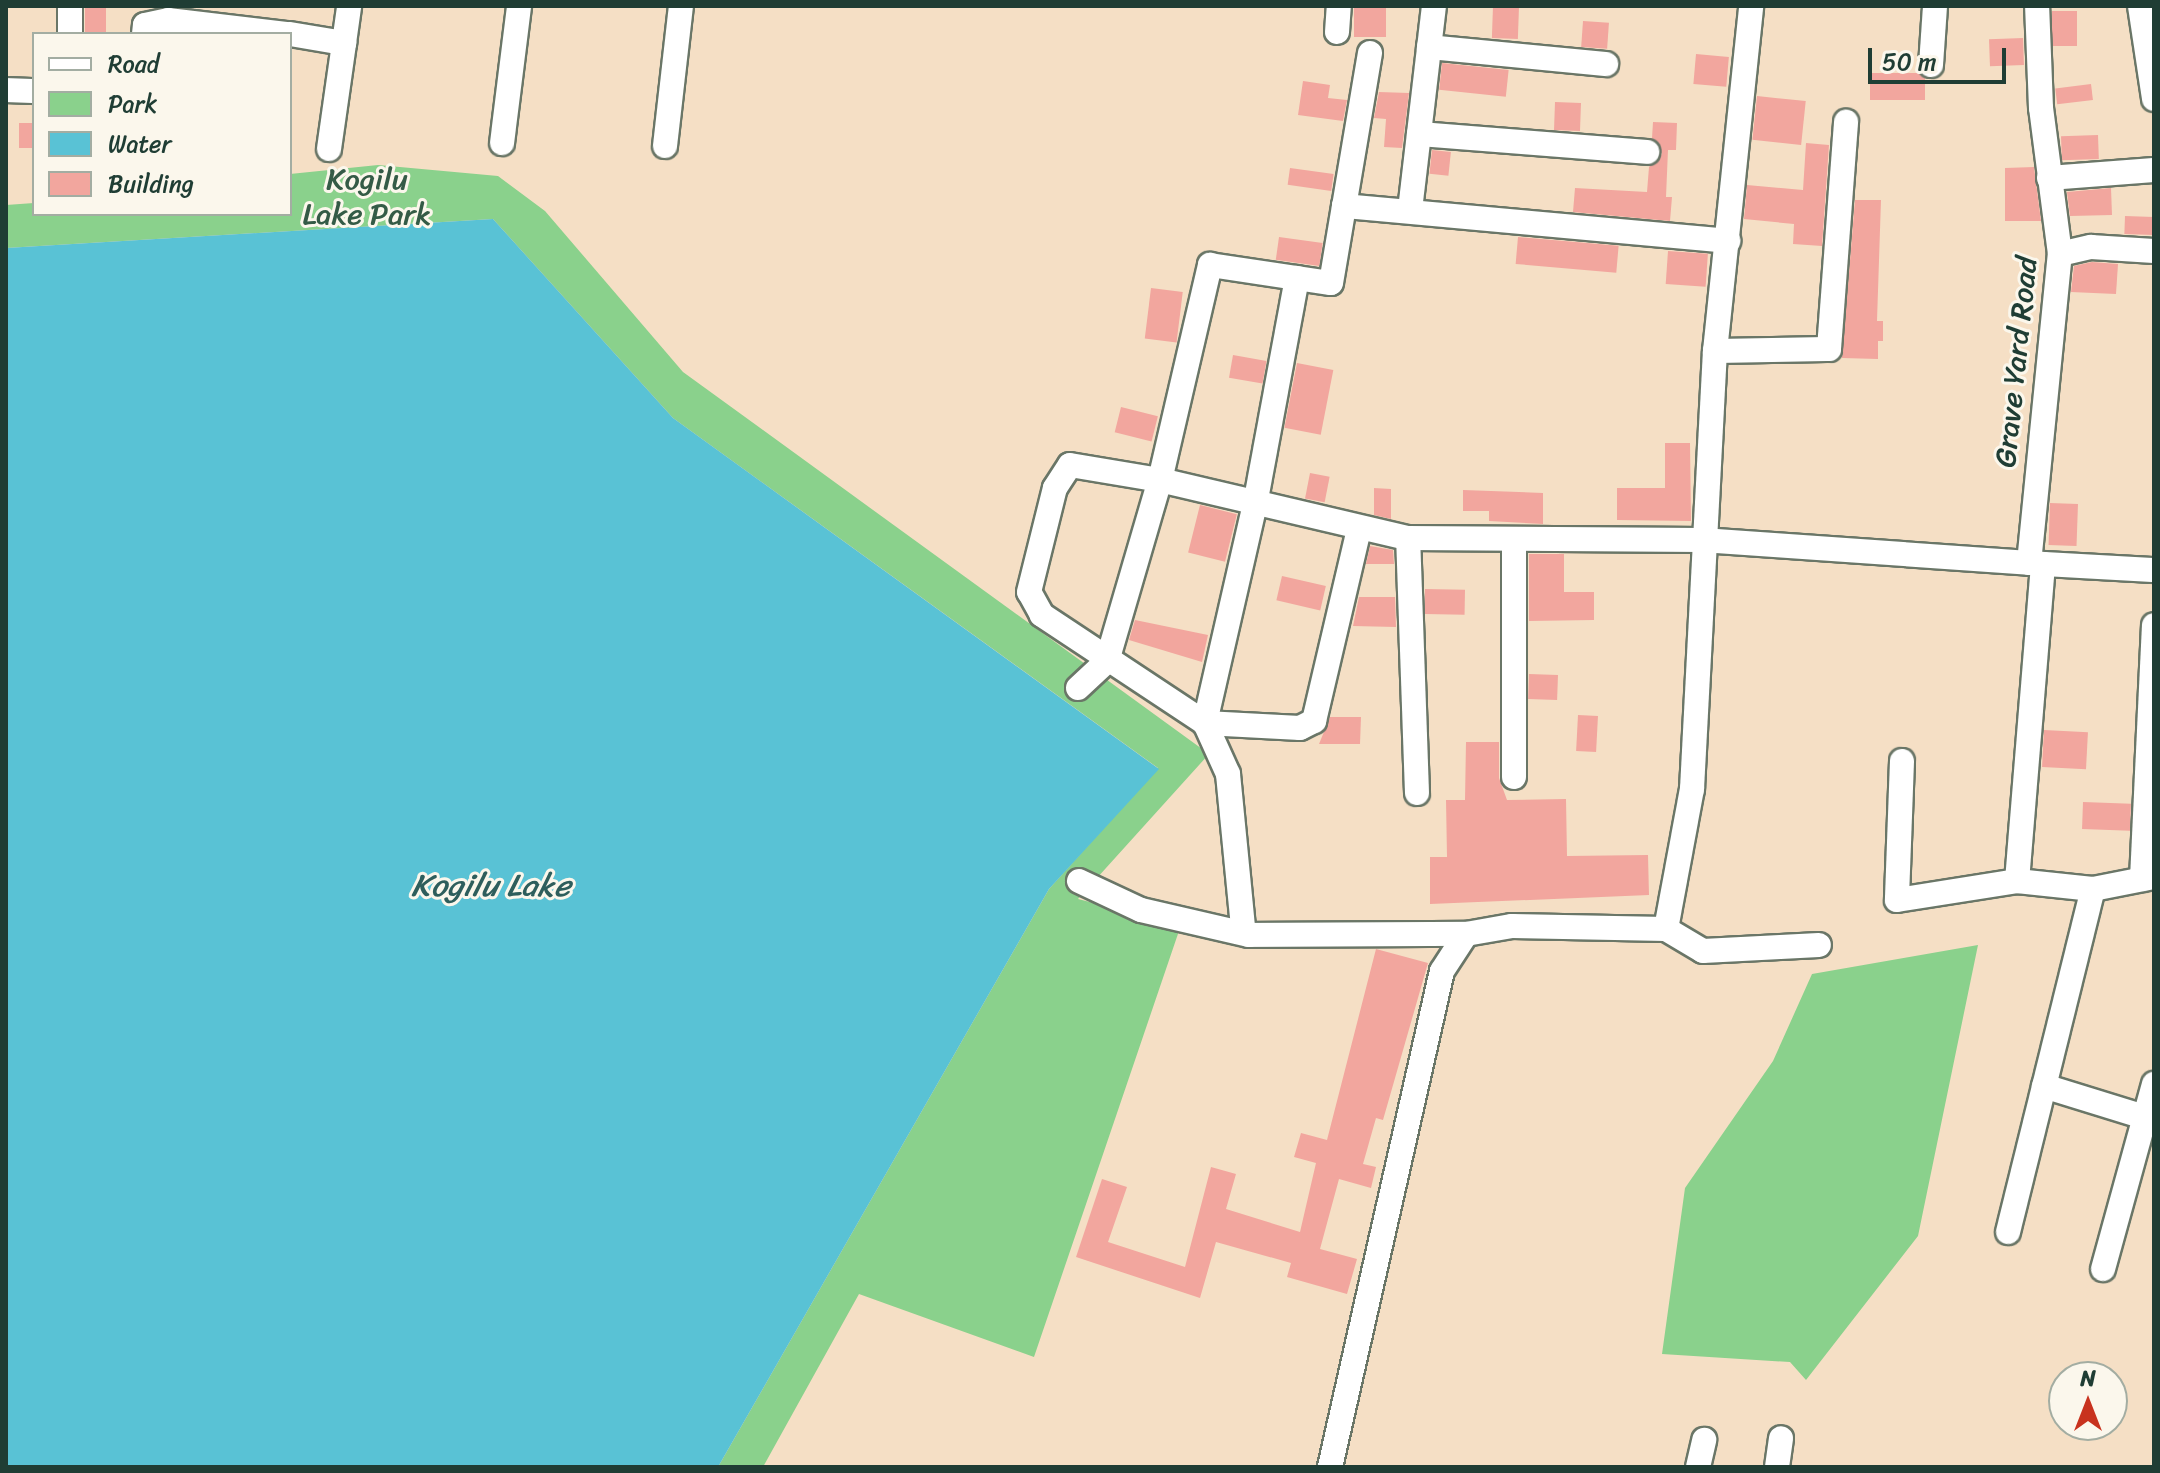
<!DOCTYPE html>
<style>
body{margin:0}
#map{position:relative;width:2160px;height:1473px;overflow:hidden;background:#f5dfc5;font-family:Sriracha,sans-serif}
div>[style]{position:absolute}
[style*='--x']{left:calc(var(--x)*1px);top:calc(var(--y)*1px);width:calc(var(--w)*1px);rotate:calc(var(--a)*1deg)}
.green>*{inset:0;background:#8ad18c}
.water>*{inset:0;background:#59c2d5}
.building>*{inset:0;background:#f2a69e;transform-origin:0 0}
.roads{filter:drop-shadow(2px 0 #6a7667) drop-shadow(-2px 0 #6a7667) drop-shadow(0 2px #6a7667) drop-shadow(0 -2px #6a7667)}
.minor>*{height:24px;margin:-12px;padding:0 12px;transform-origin:12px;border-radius:12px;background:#fff}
span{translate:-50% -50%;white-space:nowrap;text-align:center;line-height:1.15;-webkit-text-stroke:6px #fbf7ec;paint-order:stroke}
.park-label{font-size:30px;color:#345b46}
.street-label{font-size:30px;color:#1f3d34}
.water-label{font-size:32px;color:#2e5e5c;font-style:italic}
.frame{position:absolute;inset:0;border:8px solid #1f3d34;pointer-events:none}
.legend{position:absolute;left:32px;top:32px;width:260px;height:184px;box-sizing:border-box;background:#fbf7ec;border:2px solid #a3ada2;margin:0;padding:10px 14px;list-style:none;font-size:24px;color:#1f3d34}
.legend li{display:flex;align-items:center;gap:16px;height:40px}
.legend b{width:40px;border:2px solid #a3ada2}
.north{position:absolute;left:2048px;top:1361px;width:80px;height:80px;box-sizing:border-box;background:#fbf7ec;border:2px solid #a3ada2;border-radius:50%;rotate:0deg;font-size:22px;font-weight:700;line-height:32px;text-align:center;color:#1f3d34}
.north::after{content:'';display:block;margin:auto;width:28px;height:36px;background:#c8321e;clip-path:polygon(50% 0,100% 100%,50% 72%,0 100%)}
.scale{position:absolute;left:1868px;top:48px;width:138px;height:36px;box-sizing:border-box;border:4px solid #1f3d34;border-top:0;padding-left:10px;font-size:24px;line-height:28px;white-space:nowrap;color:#1f3d34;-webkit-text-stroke:6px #fbf7ec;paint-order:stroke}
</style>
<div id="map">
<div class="green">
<i style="clip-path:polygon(378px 165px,498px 176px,545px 211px,683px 372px,1209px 754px,1078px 899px,1181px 925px,1034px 1357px,859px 1294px,763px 1467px,718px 1467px,1049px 889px,1158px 768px,673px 418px,493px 219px,6px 248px,6px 205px,34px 203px,34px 214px,290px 214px,290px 174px)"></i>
<i style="clip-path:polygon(1978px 945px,1918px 1236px,1806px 1380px,1790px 1362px,1662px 1354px,1685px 1188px,1773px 1061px,1812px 974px)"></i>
</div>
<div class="water">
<i style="clip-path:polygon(493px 219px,673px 418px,1159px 769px,1049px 889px,718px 1467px,6px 1467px,6px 248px)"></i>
</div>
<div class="building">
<i style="left:85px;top:6px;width:21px;height:28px"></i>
<i style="left:1354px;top:6px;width:32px;height:31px"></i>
<i style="left:1493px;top:6px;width:26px;height:32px;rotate:2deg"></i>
<i style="left:2077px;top:11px;width:35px;height:25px;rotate:90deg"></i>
<i style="left:1583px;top:21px;width:26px;height:26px;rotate:4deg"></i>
<i style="left:2023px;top:38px;width:27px;height:34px;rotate:88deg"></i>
<i style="left:1696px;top:54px;width:33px;height:30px;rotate:5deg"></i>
<i style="left:1442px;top:63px;width:67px;height:27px;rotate:6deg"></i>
<i style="clip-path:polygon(1870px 73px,1919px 73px,1925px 78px,1925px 100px,1870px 100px)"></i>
<i style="clip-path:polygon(1303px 81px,1330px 85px,1328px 98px,1347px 100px,1343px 121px,1298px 115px)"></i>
<i style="left:2091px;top:84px;width:16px;height:36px;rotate:83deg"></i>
<i style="clip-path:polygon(1379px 92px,1409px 93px,1402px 148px,1384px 147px,1386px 119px,1374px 118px)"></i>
<i style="left:1757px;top:96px;width:49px;height:44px;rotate:6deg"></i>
<i style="left:1555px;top:102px;width:26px;height:28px;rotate:2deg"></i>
<i style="clip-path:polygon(1653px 122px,1677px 123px,1676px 150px,1668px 150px,1666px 197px,1672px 197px,1670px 221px,1573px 212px,1575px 188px,1647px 192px,1649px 167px,1662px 154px,1652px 138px)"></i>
<i style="left:19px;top:123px;width:15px;height:25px"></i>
<i style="left:2098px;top:135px;width:24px;height:37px;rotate:88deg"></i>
<i style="clip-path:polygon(1806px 143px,1829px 145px,1822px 246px,1793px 244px,1794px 224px,1744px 219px,1747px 185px,1803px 190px)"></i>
<i style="left:1432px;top:150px;width:19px;height:24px;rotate:6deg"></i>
<i style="clip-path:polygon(2034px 167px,2041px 221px,2005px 221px,2005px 168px)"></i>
<i style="left:1290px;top:168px;width:44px;height:17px;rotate:8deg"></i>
<i style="clip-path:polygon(2111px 188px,2112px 215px,2070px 216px,2067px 192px)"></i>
<i style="clip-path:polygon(1855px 200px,1881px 200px,1877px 321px,1883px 321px,1883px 341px,1878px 341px,1878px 359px,1842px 358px)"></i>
<i style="left:2125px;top:216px;width:29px;height:18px;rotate:2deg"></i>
<i style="left:1279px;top:237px;width:44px;height:23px;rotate:8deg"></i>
<i style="left:1518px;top:237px;width:101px;height:27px;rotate:5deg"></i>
<i style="left:1668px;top:251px;width:40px;height:33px;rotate:4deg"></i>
<i style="clip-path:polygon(2092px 262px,2118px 264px,2116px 294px,2071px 292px,2074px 266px)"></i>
<i style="left:1151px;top:288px;width:32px;height:51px;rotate:7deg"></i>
<i style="left:1233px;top:355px;width:34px;height:23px;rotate:10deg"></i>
<i style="left:1297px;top:363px;width:37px;height:66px;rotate:11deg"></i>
<i style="left:1121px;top:407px;width:38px;height:26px;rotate:14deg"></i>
<i style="clip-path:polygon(1665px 443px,1690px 443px,1691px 521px,1617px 520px,1617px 488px,1665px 488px)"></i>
<i style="left:1310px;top:473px;width:20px;height:26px;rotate:11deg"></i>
<i style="clip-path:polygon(1374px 488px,1391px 489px,1391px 519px,1374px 515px)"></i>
<i style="clip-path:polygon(1463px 490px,1543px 493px,1543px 524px,1489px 521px,1489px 511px,1463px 511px)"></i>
<i style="left:2050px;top:503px;width:28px;height:42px;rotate:2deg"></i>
<i style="left:1200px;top:505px;width:38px;height:49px;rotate:14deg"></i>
<i style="clip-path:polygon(1370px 546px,1393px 550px,1394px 564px,1366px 564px)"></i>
<i style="clip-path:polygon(1529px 554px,1564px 554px,1564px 592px,1594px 592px,1594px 620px,1529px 621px)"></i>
<i style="left:1282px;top:576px;width:45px;height:25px;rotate:13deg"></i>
<i style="left:1425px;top:589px;width:40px;height:25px;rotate:1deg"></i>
<i style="clip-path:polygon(1359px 597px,1395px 597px,1396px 627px,1353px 626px)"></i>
<i style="clip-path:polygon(1135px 620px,1208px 635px,1202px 662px,1129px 640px)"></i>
<i style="left:1529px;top:674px;width:29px;height:25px;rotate:2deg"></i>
<i style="left:1578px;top:715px;width:20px;height:36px;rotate:3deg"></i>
<i style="clip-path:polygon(1330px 717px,1361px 717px,1360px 744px,1319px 744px)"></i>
<i style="left:2044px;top:730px;width:44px;height:37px;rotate:3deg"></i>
<i style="clip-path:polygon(1466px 742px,1499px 742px,1499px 778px,1507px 800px,1566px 799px,1567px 856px,1648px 855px,1649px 895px,1430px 904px,1430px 857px,1447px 857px,1446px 800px,1465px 800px)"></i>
<i style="left:2083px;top:802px;width:48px;height:27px;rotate:2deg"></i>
<i style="clip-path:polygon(1376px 949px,1428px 963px,1383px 1120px,1376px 1118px,1363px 1164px,1376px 1167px,1371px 1188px,1339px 1179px,1320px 1249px,1357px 1259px,1347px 1294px,1287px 1277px,1291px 1263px,1216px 1242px,1200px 1298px,1076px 1257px,1102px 1179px,1127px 1187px,1108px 1242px,1185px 1267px,1211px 1167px,1236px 1174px,1226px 1209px,1300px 1232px,1316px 1163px,1294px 1157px,1301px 1133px,1327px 1140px)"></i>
</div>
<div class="roads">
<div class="minor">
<i style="--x:2140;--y:6;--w:94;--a:81.4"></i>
<i style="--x:1337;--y:32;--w:26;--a:-86"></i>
<i style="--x:70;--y:34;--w:28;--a:-90"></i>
<i style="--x:144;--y:34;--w:9;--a:-84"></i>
<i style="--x:145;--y:25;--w:24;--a:-12"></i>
<i style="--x:168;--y:20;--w:121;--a:6.7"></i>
<i style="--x:290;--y:34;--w:55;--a:9.5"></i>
<i style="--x:344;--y:43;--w:37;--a:-82"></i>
<i style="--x:1429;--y:47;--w:178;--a:5.5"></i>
<i style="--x:1370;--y:53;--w:155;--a:99.6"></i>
<i style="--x:1344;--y:206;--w:386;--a:5.2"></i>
<i style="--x:1931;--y:65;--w:59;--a:-86.1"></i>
<i style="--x:6;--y:90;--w:28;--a:2"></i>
<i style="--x:1419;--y:134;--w:229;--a:4.5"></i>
<i style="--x:502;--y:143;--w:138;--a:-82.9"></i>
<i style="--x:665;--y:146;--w:141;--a:-83.5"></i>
<i style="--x:329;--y:149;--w:107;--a:-81.9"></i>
<i style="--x:2049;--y:178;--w:105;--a:-4.4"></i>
<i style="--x:1410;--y:210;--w:205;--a:-83.3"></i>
<i style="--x:2060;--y:254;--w:32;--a:-13"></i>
<i style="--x:2091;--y:247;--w:63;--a:3.6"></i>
<i style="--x:1297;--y:278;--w:230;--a:100.5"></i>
<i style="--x:1255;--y:504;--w:225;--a:102.9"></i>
<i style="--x:1205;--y:723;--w:196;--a:-146.5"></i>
<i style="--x:1042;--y:615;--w:26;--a:-119"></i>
<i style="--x:1029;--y:592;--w:107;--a:-76"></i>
<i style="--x:1055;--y:488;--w:27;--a:-57"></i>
<i style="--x:1070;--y:465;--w:91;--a:9.5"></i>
<i style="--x:1160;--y:480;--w:221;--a:-76.9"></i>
<i style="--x:1210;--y:265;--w:122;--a:8.5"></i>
<i style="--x:1331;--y:283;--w:78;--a:-80.4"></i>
<i style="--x:1715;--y:351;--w:114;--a:-1"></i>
<i style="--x:1829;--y:349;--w:228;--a:-85.7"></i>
<i style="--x:1514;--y:540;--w:237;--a:90"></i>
<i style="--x:2029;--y:563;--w:311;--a:-84.3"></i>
<i style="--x:2060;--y:254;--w:147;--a:-97.4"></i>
<i style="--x:2041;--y:108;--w:102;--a:-92.2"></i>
<i style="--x:1078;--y:688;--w:40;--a:-43"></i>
<i style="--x:1107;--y:661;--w:189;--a:-73.7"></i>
<i style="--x:1160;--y:480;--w:255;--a:13.2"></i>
<i style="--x:1205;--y:723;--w:95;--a:3"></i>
<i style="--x:1300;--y:728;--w:16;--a:-27"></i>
<i style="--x:1314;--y:721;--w:197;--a:-76.8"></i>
<i style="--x:1205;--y:723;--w:56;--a:65.7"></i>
<i style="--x:1228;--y:774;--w:153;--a:84.4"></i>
<i style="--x:1902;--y:761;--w:139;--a:92.1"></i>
<i style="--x:1897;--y:900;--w:121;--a:-9"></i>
<i style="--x:2017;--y:881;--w:76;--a:6"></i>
<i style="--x:2093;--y:889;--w:62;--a:-11.1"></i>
<i style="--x:1417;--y:793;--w:255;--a:-92"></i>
<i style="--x:1408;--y:538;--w:294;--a:0.4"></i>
<i style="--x:1702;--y:540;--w:342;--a:4"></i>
<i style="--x:2142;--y:879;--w:254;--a:-87.3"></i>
<i style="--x:1079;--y:881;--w:68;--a:25.1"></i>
<i style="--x:1141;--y:910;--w:111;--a:13"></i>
<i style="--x:1249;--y:935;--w:217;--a:-0.3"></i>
<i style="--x:2017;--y:881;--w:318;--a:-85.3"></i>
<i style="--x:2043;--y:564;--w:111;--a:3.1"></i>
<i style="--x:1666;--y:929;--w:43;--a:30.7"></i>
<i style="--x:1703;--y:951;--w:116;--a:-3"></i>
<i style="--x:2044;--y:1086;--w:115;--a:17.2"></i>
<i style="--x:2008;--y:1232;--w:353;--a:-76.1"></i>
<i style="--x:2103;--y:1269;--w:192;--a:-74.6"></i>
<i style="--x:1330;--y:1467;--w:508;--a:-77.28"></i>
<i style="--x:1442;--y:971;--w:44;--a:-57"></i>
<i style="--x:1466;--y:934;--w:47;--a:-9.9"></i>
<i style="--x:1512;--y:926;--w:154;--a:1.1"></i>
<i style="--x:1666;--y:929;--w:142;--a:-79.5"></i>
<i style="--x:1692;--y:789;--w:439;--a:-87"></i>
<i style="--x:1715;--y:351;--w:347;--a:-84"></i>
<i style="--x:1698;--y:1467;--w:28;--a:-77"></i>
<i style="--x:1777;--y:1467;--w:29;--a:-82"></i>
</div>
</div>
<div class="park-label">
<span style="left:367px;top:196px">Kogilu<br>Lake Park</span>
</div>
<div class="street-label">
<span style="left:2016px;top:362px;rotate:-84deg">Grave Yard Road</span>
</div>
<div class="water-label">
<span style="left:491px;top:886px">Kogilu Lake</span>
</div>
<div class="frame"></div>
<ul class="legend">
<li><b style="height:10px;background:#fff"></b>Road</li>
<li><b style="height:22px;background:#8ad18c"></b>Park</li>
<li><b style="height:22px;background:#59c2d5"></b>Water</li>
<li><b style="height:22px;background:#f2a69e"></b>Building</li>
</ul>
<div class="north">N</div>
<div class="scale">50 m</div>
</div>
